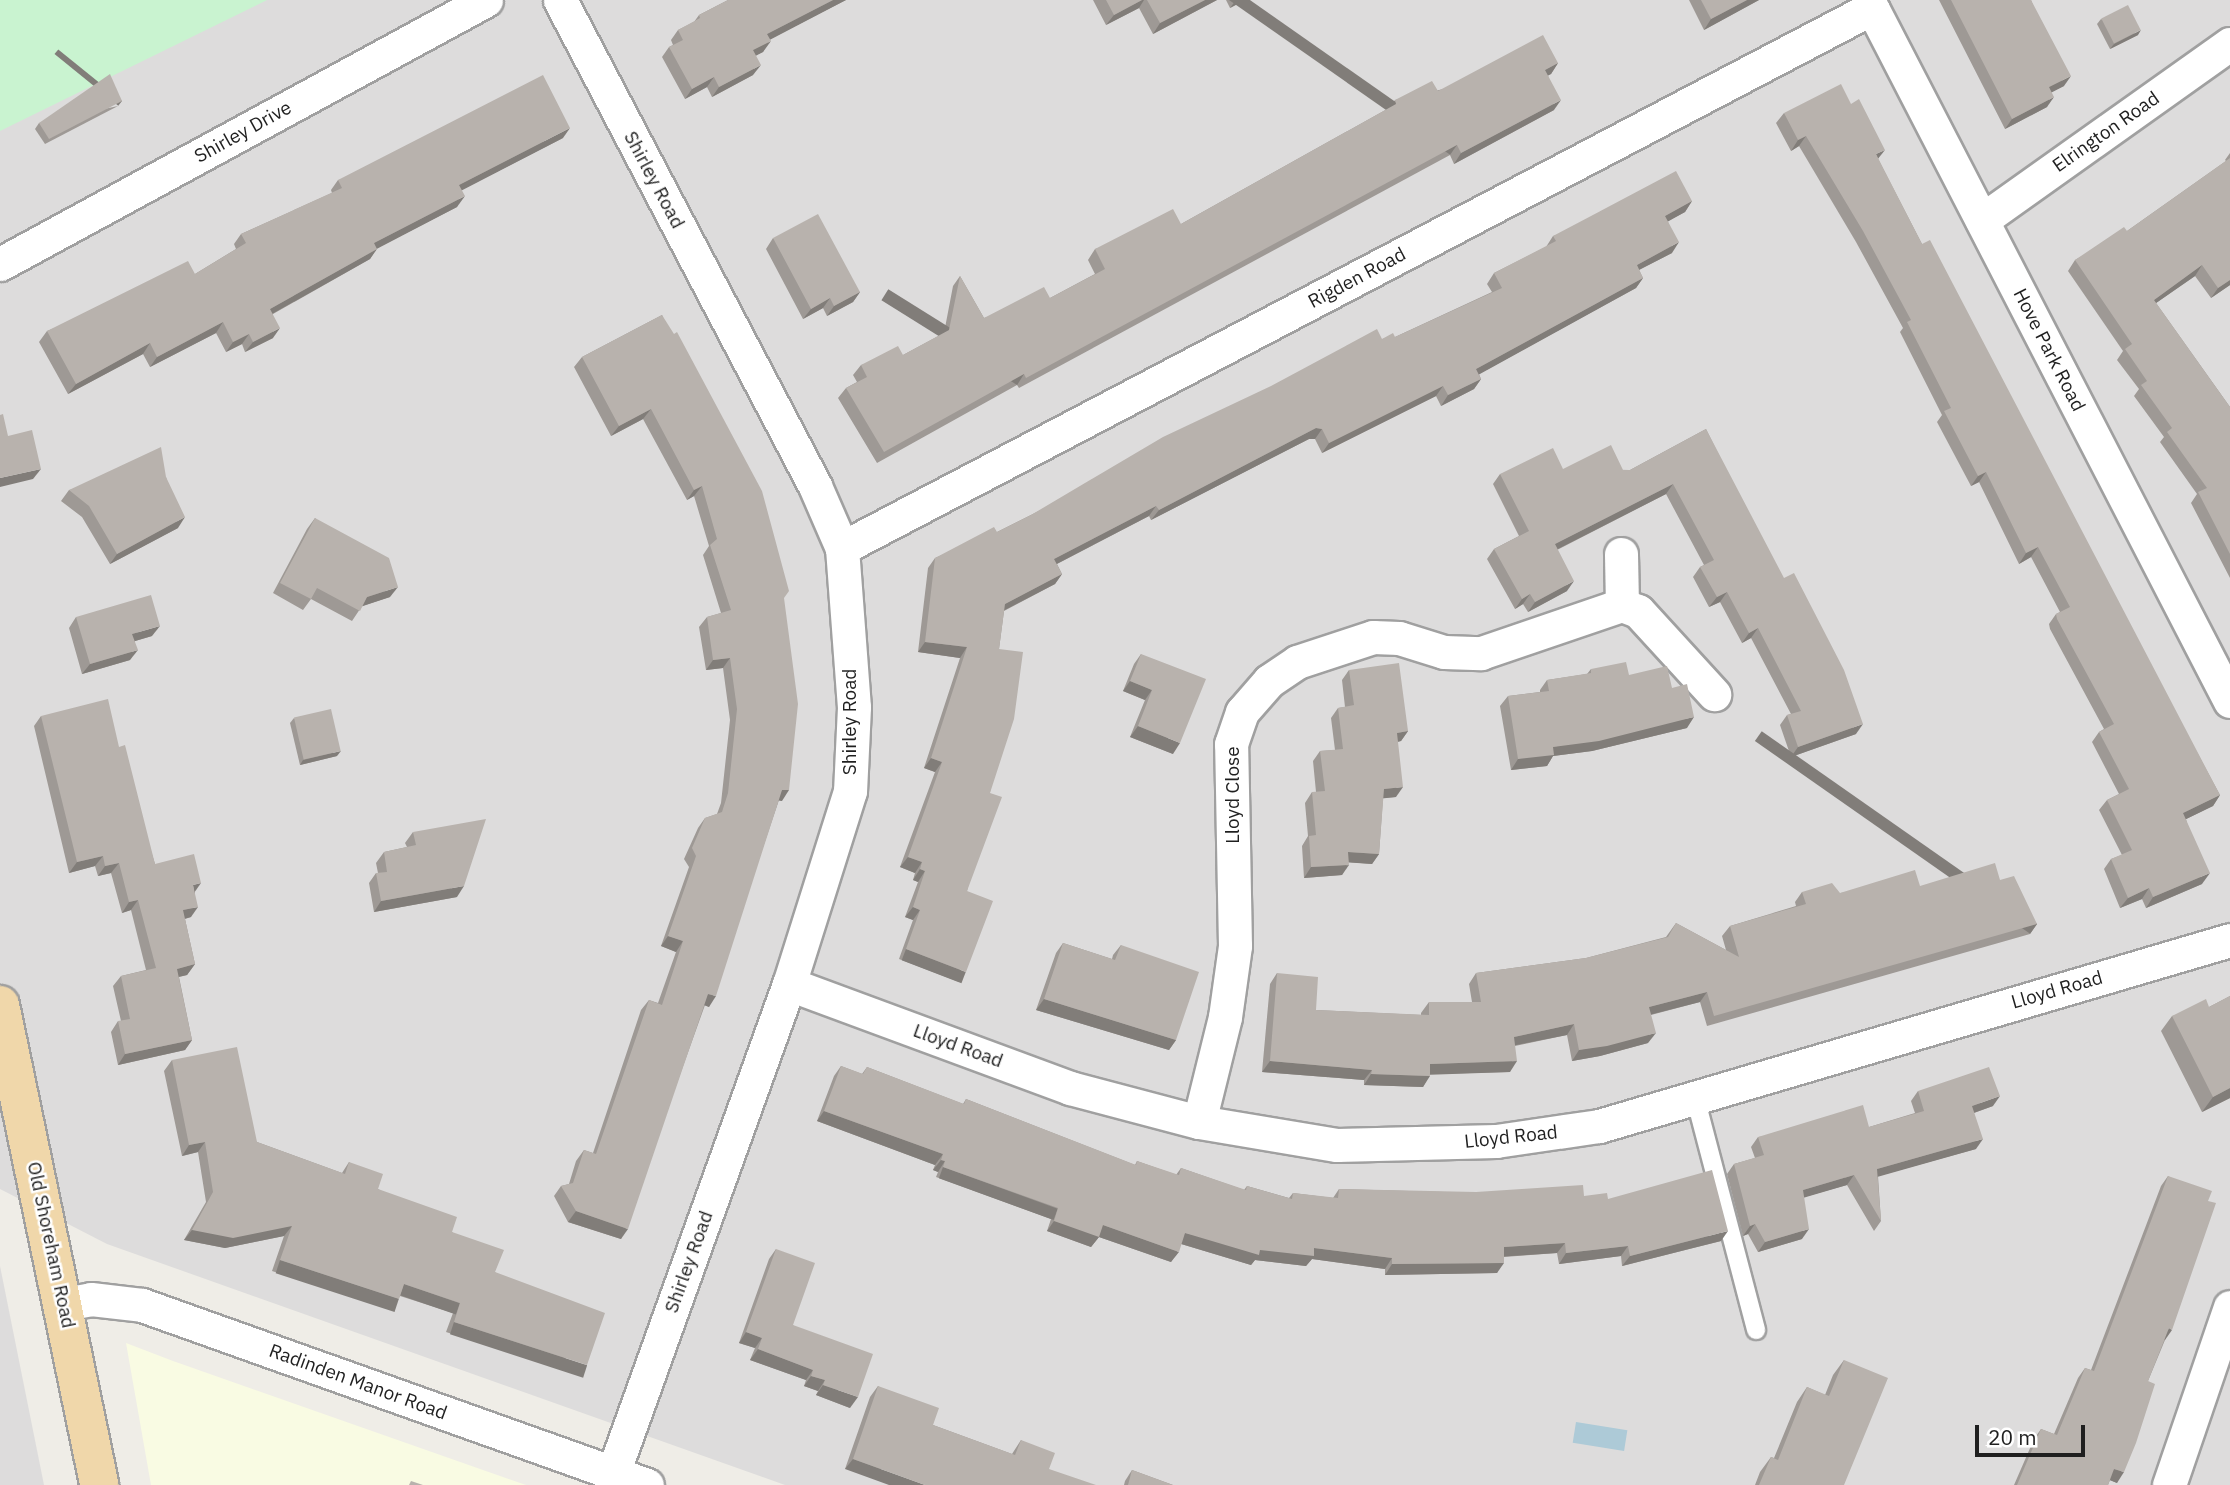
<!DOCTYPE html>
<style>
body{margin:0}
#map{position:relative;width:2230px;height:1485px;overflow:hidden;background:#efede7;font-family:"IBM Plex Sans",sans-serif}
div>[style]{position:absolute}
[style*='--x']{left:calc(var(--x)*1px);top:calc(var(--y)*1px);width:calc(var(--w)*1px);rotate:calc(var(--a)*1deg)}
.residential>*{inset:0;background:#dddcdc}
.education>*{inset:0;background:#f9fbe3}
.park>*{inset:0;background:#c9f3d0}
.water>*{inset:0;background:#adcad7;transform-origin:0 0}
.roads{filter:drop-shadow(2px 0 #a0a0a0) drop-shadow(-2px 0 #a0a0a0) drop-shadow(0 2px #a0a0a0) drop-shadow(0 -2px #a0a0a0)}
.lane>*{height:18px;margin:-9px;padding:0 9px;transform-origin:9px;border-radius:9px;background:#fff}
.street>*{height:33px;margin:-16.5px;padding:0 16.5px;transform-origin:16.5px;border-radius:16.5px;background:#fff}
.primary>*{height:38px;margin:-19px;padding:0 19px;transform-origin:19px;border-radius:19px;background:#f0d7aa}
.wall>*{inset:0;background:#9e9995}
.shaded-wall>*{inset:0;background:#817d79;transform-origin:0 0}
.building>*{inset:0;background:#b8b2ad;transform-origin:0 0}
span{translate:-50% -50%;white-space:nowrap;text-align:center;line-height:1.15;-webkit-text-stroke:5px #fff;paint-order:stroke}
.street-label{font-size:19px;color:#1f1f1f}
.scale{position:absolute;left:1975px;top:1425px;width:110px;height:32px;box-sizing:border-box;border:4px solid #1f1f1f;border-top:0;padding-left:9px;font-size:21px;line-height:24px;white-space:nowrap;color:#1f1f1f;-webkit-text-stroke:5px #fff;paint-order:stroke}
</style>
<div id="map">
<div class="residential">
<i style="clip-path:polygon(0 0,2230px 0,2230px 1485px,785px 1485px,107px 1244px,0 1189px)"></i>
<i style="clip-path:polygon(0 1266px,44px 1485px,0 1485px)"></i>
</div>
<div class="education">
<i style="clip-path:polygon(126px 1343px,173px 1361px,526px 1485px,151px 1485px)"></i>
</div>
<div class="park">
<i style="clip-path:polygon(0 0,267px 0,0 131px)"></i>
</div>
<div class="water">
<i style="left:1576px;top:1422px;width:52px;height:21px;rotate:9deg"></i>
</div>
<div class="roads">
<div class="lane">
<i style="--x:1695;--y:1097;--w:241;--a:75.3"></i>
</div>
<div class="street">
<i style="--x:560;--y:0;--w:549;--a:62.31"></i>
<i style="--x:815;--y:486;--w:68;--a:66.5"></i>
<i style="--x:842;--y:548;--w:159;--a:85.7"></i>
<i style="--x:854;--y:707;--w:84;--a:92.7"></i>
<i style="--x:850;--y:791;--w:202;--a:107.5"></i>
<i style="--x:789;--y:984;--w:520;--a:109.79"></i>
<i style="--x:1868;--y:0;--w:789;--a:62.69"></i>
<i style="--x:1982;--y:220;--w:304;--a:-35.4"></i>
<i style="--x:0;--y:264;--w:553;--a:-28.51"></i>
<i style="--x:842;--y:548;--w:1163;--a:-27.67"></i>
<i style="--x:1621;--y:554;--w:51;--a:88.9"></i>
<i style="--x:789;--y:984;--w:300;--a:20.3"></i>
<i style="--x:1070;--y:1088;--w:133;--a:14.8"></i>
<i style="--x:1199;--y:1122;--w:140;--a:9.5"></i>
<i style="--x:1337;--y:1145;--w:159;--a:-1.4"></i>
<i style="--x:1496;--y:1141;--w:104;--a:-8.3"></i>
<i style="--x:1599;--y:1126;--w:658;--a:-16.42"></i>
<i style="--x:1199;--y:1122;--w:108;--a:-76.1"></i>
<i style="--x:1225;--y:1017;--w:72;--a:-82"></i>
<i style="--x:1235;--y:946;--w:202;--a:-91.1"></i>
<i style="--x:1231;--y:744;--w:34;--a:-71"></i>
<i style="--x:1242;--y:712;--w:41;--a:-48.9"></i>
<i style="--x:1269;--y:681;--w:34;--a:-34"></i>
<i style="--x:1297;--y:662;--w:80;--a:-18.2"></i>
<i style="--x:1373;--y:637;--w:26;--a:2"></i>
<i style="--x:1399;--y:638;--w:47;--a:17.3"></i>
<i style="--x:1444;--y:652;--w:37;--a:2"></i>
<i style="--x:1481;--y:653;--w:149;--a:-18.8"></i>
<i style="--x:1622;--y:605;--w:17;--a:21"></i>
<i style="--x:1638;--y:611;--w:113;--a:47.5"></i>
<i style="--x:64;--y:1304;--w:27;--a:-10"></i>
<i style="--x:91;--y:1299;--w:51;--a:6.7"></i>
<i style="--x:142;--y:1305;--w:536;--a:19.62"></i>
<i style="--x:2169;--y:1485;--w:188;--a:-71.1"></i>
</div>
<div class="primary">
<i style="--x:0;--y:1005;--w:490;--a:78.3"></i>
</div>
</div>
<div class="wall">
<i style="clip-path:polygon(728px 0,846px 0,770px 39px,763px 52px,756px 55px,753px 75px,712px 97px,707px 87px,685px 99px,662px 57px,669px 47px,673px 45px,671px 40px,678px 30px,694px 22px,699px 15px)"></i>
<i style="clip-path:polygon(1093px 0,1217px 0,1153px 34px,1139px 8px,1106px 25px)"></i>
<i style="clip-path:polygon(1226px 0,1245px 0,1230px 8px)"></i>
<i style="clip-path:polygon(1689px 0,1759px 0,1704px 30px)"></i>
<i style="clip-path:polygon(1939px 0,2031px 0,2064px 86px,2051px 92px,2047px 107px,2005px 129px)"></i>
<i style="clip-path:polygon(2101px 19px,2138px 35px,2110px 49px,2097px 24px)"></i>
<i style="clip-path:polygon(1558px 63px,1551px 74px,1548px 75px,1554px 110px,1454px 164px,1450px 155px,1019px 388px,1017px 385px,877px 463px,838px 398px,846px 388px,857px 382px,853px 375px,861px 365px,903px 355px,944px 333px,953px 286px,960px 276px,984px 318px,1050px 298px,1095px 274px,1088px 260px,1095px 249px,1181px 224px,1389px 108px,1395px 100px)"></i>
<i style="clip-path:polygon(118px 106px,45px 144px,35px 129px,39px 123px)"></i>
<i style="clip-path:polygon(1784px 113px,1878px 159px,1922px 244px,2220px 795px,2213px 806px,2186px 819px,2202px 884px,2146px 908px,2142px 899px,2120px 908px,2104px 869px,2111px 859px,2122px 855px,2099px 810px,2107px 800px,2119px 794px,2092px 742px,2099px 732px,2104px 729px,2050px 629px,2049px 624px,2056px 614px,2060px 612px,2031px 557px,2019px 564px,1979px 482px,1971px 486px,1937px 422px,1942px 415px,1900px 332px,1903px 328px,1856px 242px,1799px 146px,1791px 151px,1776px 123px)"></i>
<i style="clip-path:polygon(563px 138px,461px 190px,457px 207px,377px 248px,370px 259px,273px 314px,273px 338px,245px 352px,242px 344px,226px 352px,216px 333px,150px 367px,143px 354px,68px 394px,39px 342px,47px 331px,195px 274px,236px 249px,234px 244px,241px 234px,332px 193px,331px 190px,338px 180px)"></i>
<i style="clip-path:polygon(2230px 153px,2230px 285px,2211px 298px,2195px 276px,2156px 303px,2230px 407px,2230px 578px,2191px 503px,2197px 494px,2160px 442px,2164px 437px,2134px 396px,2139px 389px,2117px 360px,2123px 351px,2068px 271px,2075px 260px,2127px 231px,2226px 161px,2225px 160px)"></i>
<i style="clip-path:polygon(1692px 201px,1685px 212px,1668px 221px,1672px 253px,1639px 270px,1643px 278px,1636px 288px,1479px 374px,1481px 379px,1474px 389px,1441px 406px,1436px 396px,1322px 453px,1315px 439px,1309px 439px,1151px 520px,1149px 516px,1057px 564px,1062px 574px,1055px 584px,1004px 611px,999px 649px,990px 793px,967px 891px,959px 982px,899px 959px,913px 920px,905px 917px,918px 882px,913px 880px,915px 873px,900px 867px,935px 772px,924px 768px,960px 658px,918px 652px,928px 568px,935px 558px,997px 532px,1382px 339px,1395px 337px,1492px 292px,1487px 284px,1494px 273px,1546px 247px,1553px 236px)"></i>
<i style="clip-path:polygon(773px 238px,860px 292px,853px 302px,827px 316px,823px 308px,803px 319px,766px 249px)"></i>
<i style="clip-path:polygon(662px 315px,784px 599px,782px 801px,779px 800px,709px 1007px,705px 1005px,621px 1239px,568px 1222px,554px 1196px,561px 1186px,569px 1184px,576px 1161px,584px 1150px,593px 1153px,641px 1010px,649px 1000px,658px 1003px,676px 952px,661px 946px,689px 867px,684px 859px,698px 828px,705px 818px,717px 814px,721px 803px,730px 720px,723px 668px,706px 670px,699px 627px,707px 617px,721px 613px,703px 555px,709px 546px,694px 496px,687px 500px,643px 419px,611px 436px,574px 367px,582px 357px)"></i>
<i style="clip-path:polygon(1706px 429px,1856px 734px,1791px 757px,1780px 725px,1787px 715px,1791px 714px,1751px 638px,1742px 643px,1720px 602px,1709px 607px,1693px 577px,1700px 567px,1704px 565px,1666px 494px,1557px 550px,1567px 591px,1528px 612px,1523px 604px,1515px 609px,1487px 559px,1494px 549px,1519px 536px,1493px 484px,1500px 474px,1563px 469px,1630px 470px)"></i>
<i style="clip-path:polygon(166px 477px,178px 528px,110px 564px,82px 517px,61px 501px,69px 490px)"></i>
<i style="clip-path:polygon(315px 518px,390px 597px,362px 606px,352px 621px,311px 599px,303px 610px,273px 593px,307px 529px)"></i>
<i style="clip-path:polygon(76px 617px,152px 636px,135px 641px,130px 660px,82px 674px,69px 628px)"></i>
<i style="clip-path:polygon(1141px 654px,1173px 754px,1130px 737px,1145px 700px,1123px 691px,1134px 664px)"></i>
<i style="clip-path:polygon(1591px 669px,1629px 675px,1672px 688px,1687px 728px,1592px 751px,1553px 756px,1547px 766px,1511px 770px,1500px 706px,1508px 696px,1540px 692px,1540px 690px,1547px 680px,1587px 674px)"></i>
<i style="clip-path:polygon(1349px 670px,1408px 731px,1401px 741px,1398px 742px,1396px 797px,1383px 798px,1379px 854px,1372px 864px,1348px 862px,1342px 875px,1304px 878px,1302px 846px,1308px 836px,1305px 803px,1312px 792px,1316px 792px,1313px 761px,1320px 751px,1335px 750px,1331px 718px,1338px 708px,1345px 707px,1342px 680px)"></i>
<i style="clip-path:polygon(41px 716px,119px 747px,155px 864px,195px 892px,191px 917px,185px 919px,195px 964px,187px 975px,179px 977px,192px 1040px,185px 1050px,118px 1065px,111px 1032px,118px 1021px,121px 1021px,113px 986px,121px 976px,146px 970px,131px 910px,122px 913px,111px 873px,98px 876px,95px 866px,69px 873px,34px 726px)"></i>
<i style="clip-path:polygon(294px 718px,337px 756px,300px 765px,290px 723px)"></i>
<i style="clip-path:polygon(413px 832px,457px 897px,374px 912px,369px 883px,376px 873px,378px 873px,376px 863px,384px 852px,407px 847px,405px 843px)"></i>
<i style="clip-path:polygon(2000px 880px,2037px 924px,2030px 934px,1707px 1026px,1700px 1002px,1651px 1015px,1648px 1043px,1600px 1056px,1572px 1061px,1567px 1035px,1515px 1046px,1510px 1072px,1430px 1074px,1423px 1087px,1364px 1085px,1364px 1080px,1262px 1072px,1270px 984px,1277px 973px,1316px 1010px,1421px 1015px,1421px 1013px,1429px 1002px,1472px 1002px,1469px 984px,1476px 973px,1586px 958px,1666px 937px,1676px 923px,1726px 950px,1722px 936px,1730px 926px,1796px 906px,1795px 902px,1802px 892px,1840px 893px)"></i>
<i style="clip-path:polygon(1063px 943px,1112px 959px,1113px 955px,1121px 945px,1176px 1040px,1169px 1050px,1036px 1010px,1056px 953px)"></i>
<i style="clip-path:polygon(2230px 996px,2230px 1098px,2202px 1112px,2161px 1031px,2172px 1016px,2209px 1007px)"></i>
<i style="clip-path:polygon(172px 1060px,257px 1142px,342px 1173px,349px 1162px,378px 1189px,452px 1232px,495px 1272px,579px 1375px,446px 1332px,453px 1313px,400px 1296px,392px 1310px,272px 1271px,284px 1236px,225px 1248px,184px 1240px,206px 1202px,198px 1152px,182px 1156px,164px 1071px)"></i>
<i style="clip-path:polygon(841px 1066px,862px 1074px,867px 1067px,963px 1104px,966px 1099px,1135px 1165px,1137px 1161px,1176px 1175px,1181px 1168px,1244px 1190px,1247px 1186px,1289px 1198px,1293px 1193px,1333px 1198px,1339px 1189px,1584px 1196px,1608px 1199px,1721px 1241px,1622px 1266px,1621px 1256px,1559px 1264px,1557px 1253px,1504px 1257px,1497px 1273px,1385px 1275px,1385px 1269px,1312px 1259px,1306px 1266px,1255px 1260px,1251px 1265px,1181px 1244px,1171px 1262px,1099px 1237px,1091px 1247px,1047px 1231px,1051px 1219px,936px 1177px,938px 1172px,933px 1170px,935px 1165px,817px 1121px,834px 1076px)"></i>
<i style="clip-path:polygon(1918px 1091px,1993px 1106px,1974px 1113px,1976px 1149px,1878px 1176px,1881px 1221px,1874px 1231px,1847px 1185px,1804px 1197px,1802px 1239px,1758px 1252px,1748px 1234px,1743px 1236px,1727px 1174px,1734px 1164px,1755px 1158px,1751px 1147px,1758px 1137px,1869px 1127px,1915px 1113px,1911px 1101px)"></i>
<i style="clip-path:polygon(2168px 1176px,2208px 1201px,2165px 1340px,2148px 1381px,2117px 1483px,2110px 1480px,2108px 1485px,2014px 1485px,2034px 1439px,2041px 1429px,2054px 1434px,2078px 1378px,2085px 1368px,2091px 1370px,2161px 1186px)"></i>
<i style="clip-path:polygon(776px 1249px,793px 1325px,850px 1408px,816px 1395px,818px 1391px,804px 1386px,806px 1380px,750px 1360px,755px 1348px,739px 1343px,769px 1259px)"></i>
<i style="clip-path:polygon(1844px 1360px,1844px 1485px,1755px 1485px,1760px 1472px,1771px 1457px,1774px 1458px,1797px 1402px,1807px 1387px,1825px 1395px,1833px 1375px)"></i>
<i style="clip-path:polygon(878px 1386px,933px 1425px,1012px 1454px,1021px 1440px,1049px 1469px,845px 1469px,870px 1397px)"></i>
<i style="clip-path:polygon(1132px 1470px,1173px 1485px,1124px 1485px,1125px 1481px)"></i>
</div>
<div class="shaded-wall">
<i style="clip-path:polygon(833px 0,846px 0,760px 45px,767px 34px)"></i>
<i style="clip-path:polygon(1142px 0,1144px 0,1139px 8px,1106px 25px,1114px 15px)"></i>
<i style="clip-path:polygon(1205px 0,1217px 0,1153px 34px,1160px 23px)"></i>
<i style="clip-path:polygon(1236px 0,1245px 0,1230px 8px)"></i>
<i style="clip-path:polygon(1747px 0,1759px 0,1704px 30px,1711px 19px)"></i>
<i style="clip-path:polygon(2141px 30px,2138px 35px,2110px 49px,2114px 44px)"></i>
<i style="clip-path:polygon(771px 41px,763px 52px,746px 61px,753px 50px)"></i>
<i style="clip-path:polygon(1558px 63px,1551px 74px,1538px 81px,1545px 70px)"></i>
<i style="clip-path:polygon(761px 65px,753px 75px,712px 97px,719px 87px)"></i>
<i style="clip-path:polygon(2071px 76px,2064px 86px,2041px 98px,2049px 87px)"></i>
<i style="clip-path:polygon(714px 77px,707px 87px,685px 99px,692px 89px)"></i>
<i style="clip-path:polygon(2054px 97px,2047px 107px,2005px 129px,2012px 119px)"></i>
<i style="clip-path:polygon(1561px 100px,1554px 110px,1454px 164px,1461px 153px)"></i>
<i style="left:122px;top:101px;width:6px;height:82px;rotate:129deg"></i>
<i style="clip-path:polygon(570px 128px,563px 138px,451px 196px,459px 185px)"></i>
<i style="clip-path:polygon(1806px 136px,1799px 146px,1791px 151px,1798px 140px)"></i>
<i style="left:1457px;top:145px;width:12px;height:490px;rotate:125deg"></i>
<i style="clip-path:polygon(1885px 150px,1877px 160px,1876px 154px)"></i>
<i style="clip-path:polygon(465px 196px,457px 207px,367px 254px,374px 243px)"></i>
<i style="clip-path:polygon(1692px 201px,1685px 212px,1658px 227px,1665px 216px)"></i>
<i style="clip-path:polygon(1679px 242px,1672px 253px,1629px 275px,1637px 265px)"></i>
<i style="clip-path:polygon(377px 249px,370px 259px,263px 319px,270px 309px)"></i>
<i style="clip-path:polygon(2202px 265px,2195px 276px,2146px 310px,2154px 300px)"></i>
<i style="clip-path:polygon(1643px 278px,1636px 288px,1469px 380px,1476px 369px)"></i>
<i style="clip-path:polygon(2230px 280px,2230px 285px,2211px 298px,2218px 288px)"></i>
<i style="clip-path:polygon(860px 292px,853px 302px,827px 316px,834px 306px)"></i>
<i style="clip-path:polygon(830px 298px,823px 308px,803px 319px,811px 309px)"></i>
<i style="clip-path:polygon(223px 322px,216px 333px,150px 367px,157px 357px)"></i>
<i style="clip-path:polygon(280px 328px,273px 338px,245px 352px,253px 342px)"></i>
<i style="clip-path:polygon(249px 334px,242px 344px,226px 352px,233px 342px)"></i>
<i style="clip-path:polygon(150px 343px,143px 354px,68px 394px,76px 384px)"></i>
<i style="left:1024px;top:374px;width:13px;height:160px;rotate:122deg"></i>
<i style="clip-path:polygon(1481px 379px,1474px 389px,1441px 406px,1448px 395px)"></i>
<i style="clip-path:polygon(1443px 386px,1436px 396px,1322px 453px,1329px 443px)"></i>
<i style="clip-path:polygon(651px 409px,643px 419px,611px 436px,619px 426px)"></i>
<i style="clip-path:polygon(1316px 428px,1322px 429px,1315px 439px,1309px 439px,1151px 520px,1159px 510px)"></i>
<i style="clip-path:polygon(41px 469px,33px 479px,0 487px,0 478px)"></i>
<i style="clip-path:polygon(1986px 472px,1979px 482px,1971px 486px,1978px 476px)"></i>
<i style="clip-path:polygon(1673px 484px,1666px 494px,1548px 554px,1555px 544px)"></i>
<i style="clip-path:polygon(702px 486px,694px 496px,687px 500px,694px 490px)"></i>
<i style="clip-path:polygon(1156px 506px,1149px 516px,1047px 569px,1054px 559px)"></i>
<i style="clip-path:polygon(185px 517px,178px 528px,110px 564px,117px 554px)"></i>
<i style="clip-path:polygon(2038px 547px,2031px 557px,2019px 564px,2026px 553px)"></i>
<i style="clip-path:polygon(1062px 574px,1055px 584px,997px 614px,1005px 604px)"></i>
<i style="clip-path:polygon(1574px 581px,1567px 591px,1528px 612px,1535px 602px)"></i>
<i style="clip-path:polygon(398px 587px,390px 597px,360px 607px,367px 597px)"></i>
<i style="clip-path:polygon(1727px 592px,1720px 602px,1709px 607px,1717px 597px)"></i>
<i style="clip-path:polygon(1530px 594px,1523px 604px,1515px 609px,1522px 599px)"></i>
<i style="clip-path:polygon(160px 626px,152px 636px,125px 644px,132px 634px)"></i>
<i style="clip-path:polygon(1758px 628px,1751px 638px,1742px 643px,1749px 633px)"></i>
<i style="clip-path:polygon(925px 642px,967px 647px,960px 658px,918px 652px)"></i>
<i style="clip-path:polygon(138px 650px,130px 660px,82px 674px,90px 664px)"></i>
<i style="clip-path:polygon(730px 658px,723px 668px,706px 670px,713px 660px)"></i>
<i style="clip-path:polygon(1130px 681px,1152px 690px,1145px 700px,1123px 691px)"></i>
<i style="clip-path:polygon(1694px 717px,1687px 728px,1592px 751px,1553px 756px,1547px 766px,1511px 770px,1518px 759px,1553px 747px)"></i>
<i style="clip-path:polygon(1863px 724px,1856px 734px,1791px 757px,1798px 747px)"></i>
<i style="clip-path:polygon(1138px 726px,1180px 743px,1173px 754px,1130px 737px)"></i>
<i style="clip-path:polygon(1408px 731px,1401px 741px,1390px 743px,1397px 733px)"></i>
<i style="clip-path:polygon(341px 751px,337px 756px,300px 765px,303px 760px)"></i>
<i style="clip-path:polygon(931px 758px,942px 762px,935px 772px,924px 768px)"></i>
<i style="clip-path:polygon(1403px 787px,1396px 797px,1377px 799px,1384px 789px)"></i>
<i style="clip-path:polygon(782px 790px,789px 790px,782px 801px,775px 800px)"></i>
<i style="clip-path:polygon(2220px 795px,2213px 806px,2176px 824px,2183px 813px)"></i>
<i style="clip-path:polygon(1348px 852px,1379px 854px,1372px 864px,1341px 862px)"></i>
<i style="clip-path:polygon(103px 856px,95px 866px,69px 873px,77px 862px)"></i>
<i style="clip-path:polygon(908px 857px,922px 862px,915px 873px,900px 867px)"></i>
<i style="clip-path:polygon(119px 863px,111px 873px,98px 876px,105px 866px)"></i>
<i style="clip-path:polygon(1349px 865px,1342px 875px,1304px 878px,1311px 867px)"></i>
<i style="clip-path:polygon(920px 869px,925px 871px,918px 882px,913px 880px)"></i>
<i style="clip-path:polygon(2210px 873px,2202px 884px,2146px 908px,2153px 897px)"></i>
<i style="clip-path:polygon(201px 883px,194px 893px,193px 885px)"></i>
<i style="clip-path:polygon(464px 886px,457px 897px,374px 912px,381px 901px)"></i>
<i style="clip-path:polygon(2149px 888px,2142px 899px,2120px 908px,2128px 898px)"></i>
<i style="clip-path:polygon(138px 900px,131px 910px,122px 913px,129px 902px)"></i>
<i style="clip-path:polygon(198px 907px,191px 917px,176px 921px,183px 910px)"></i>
<i style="clip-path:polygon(913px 907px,920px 910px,913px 920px,905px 917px)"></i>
<i style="left:2037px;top:924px;width:12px;height:336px;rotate:125deg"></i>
<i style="clip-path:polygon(668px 936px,683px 941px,676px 952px,661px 946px)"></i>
<i style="left:906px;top:949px;width:64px;height:12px;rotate:21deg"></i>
<i style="clip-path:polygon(195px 964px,187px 975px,169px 979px,177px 969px)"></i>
<i style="clip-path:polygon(1707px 992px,1700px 1002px,1641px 1017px,1649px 1007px)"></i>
<i style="clip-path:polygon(708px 994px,716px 996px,709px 1007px,701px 1004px)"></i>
<i style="clip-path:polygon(1044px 999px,1176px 1040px,1169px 1050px,1036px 1010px)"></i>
<i style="clip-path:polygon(1574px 1024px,1567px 1035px,1506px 1047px,1514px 1037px)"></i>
<i style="clip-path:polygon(1656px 1033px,1648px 1043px,1600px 1056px,1572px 1061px,1579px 1050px)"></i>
<i style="clip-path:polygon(192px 1040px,185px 1050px,118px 1065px,125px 1054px)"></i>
<i style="clip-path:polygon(1270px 1061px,1372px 1070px,1364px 1080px,1262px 1072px)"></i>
<i style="clip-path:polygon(1517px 1061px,1510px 1072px,1423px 1075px,1430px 1064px)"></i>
<i style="clip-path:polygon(1371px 1074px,1430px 1076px,1423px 1087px,1364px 1085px)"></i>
<i style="clip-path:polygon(2230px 1088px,2230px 1098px,2202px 1112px,2213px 1097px)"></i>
<i style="clip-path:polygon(2000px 1096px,1993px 1106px,1965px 1116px,1972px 1106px)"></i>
<i style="clip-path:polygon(824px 1111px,943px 1154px,935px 1165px,817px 1121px)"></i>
<i style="clip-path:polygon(1983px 1139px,1976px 1149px,1870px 1179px,1877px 1169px)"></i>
<i style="clip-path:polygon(205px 1142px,198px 1152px,182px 1156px,189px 1145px)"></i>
<i style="clip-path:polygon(941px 1160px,945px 1161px,938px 1172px,933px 1170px)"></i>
<i style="left:943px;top:1167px;width:122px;height:12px;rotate:20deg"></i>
<i style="clip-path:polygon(1854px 1175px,1847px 1185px,1796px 1200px,1803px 1190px)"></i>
<i style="clip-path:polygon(576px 1211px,628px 1229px,621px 1239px,568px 1222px)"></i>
<i style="clip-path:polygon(1054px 1221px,1103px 1225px,1179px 1252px,1171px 1262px,1099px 1237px,1091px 1247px,1047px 1231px)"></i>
<i style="clip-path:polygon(1755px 1224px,1748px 1234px,1743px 1236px,1750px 1226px)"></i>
<i style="clip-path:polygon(292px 1226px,284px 1236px,225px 1248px,184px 1240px,192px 1230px)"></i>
<i style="clip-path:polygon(1809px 1229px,1802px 1239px,1758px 1252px,1765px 1242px)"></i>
<i style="clip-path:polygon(1728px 1231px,1721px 1241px,1622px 1266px,1630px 1256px)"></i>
<i style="clip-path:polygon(1185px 1233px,1260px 1250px,1314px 1248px,1392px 1258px,1385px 1269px,1312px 1259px,1306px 1266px,1255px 1260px,1251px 1265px,1178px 1243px)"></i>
<i style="clip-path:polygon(1565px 1243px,1557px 1253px,1496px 1257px,1504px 1247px)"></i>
<i style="clip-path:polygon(1628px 1246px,1621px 1256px,1559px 1264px,1566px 1253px)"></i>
<i style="left:280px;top:1260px;width:125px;height:14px;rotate:18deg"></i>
<i style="clip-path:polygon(1504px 1263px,1497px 1273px,1385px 1275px,1392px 1264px)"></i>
<i style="left:404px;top:1284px;width:59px;height:12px;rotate:19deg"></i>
<i style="left:454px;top:1322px;width:140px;height:13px;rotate:18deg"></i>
<i style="clip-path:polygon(2169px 1328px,2172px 1330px,2165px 1340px,2162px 1339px)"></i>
<i style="clip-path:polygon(746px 1332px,762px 1338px,755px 1348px,739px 1343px)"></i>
<i style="clip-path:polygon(758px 1349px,813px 1370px,806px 1380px,750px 1360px)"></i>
<i style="clip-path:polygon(811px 1376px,825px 1380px,818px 1391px,804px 1386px)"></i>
<i style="clip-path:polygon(823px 1385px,858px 1397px,850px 1408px,816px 1395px)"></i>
<i style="clip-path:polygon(853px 1459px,925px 1485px,889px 1485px,845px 1469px)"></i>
<i style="clip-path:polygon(2114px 1469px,2124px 1472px,2117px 1483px,2107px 1479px)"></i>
</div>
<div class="building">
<i style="clip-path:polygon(728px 0,833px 0,767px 34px,771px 41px,753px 50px,761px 65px,719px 87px,714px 77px,692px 89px,669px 47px,683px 40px,678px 30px,700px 18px,699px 15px)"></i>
<i style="clip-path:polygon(1106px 0,1142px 0,1114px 15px)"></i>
<i style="clip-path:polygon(1147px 0,1205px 0,1160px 23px)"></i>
<i style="clip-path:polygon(1701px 0,1747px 0,1711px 19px)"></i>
<i style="clip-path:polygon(1951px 0,2031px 0,2071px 76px,2049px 87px,2054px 97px,2012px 119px)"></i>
<i style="left:2128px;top:5px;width:28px;height:30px;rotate:63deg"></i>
<i style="clip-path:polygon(1543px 35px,1558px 63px,1545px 70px,1561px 100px,1461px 153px,1457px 145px,1026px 378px,1024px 374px,884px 452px,846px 388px,867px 377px,861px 365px,898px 346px,903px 355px,949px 330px,960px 276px,984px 318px,1044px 287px,1050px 298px,1105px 269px,1095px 249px,1173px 209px,1181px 224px,1396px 104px,1395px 100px,1432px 81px,1438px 91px)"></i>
<i style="clip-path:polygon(110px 74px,122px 101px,49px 139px,39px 123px)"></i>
<i style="clip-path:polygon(543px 75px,570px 128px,459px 185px,465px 196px,374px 243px,377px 249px,270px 309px,280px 328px,253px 342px,249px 334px,233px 342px,223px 322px,157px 357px,150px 343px,76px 384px,47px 331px,188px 261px,195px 274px,246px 243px,241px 234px,342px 188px,338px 180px)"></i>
<i style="clip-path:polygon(1841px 84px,1851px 104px,1859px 99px,1885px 150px,1876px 154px,1922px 244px,1930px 240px,2220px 795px,2183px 813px,2210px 873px,2153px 897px,2149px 888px,2128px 898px,2111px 859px,2132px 850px,2107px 800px,2129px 789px,2099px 732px,2114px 724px,2057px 619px,2056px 614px,2070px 607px,2038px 547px,2026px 553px,1986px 472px,1978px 476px,1944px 411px,1951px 408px,1907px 322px,1911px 320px,1863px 231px,1806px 136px,1798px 140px,1784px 113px)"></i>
<i style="clip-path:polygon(2230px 158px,2230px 280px,2218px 288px,2202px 265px,2154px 300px,2230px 407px,2230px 554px,2198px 492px,2207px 488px,2167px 432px,2172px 428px,2141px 385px,2147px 381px,2125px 349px,2132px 344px,2075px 260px,2124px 227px,2127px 231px)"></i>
<i style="clip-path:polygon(1676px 171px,1692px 201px,1665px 216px,1679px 242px,1637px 265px,1643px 278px,1476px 369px,1481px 379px,1448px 395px,1443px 386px,1329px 443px,1322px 429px,1316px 428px,1159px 510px,1156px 506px,1054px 559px,1062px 574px,1005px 604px,999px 649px,1023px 652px,1014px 719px,990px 793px,1002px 797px,967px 891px,993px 901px,966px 972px,906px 949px,920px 910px,913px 907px,925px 871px,920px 869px,922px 862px,908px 857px,942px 762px,931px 758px,967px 647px,925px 642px,935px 558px,994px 527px,997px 532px,1031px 515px,1163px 437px,1271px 386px,1377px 329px,1382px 339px,1393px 333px,1395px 337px,1502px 288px,1494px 273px,1556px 241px,1553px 236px)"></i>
<i style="clip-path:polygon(818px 214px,860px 292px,834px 306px,830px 298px,811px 309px,773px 238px)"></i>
<i style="clip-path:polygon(662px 315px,674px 334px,677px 332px,762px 491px,789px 591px,784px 598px,798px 704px,789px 790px,782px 790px,716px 996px,708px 994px,628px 1229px,576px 1211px,561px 1186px,573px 1183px,584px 1150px,596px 1154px,649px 1000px,662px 1005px,683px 941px,668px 936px,696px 856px,692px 848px,705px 818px,722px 812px,728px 793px,737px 709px,730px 658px,713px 660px,707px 617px,731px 610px,710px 545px,717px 539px,702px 486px,694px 490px,651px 409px,619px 426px,582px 357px)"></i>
<i style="clip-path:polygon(3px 414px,8px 436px,32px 430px,41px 469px,0 478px,0 415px)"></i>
<i style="clip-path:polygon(1706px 429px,1784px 578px,1794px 573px,1844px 670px,1863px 724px,1798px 747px,1787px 715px,1801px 711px,1758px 628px,1749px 633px,1727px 592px,1717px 597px,1700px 567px,1714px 560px,1673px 484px,1555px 544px,1574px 581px,1535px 602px,1530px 594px,1522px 599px,1494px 549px,1529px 531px,1500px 474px,1553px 448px,1563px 469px,1611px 445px,1623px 470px,1630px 470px)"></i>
<i style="clip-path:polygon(161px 447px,166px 477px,185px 517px,117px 554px,89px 506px,69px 490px)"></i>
<i style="clip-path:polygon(315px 518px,389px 558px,398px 587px,367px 597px,360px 611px,317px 588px,311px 599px,280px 583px)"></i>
<i style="clip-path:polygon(151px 595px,160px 626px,132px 634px,138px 650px,90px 664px,76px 617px)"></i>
<i style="clip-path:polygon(1141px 654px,1206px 679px,1180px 743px,1138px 726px,1152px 690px,1130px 681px)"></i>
<i style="clip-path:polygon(1626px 662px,1629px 675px,1667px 666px,1672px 688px,1687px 684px,1694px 717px,1599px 741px,1553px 747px,1554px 755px,1518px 759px,1508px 696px,1549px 691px,1547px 680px,1591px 673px,1591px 669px)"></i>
<i style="clip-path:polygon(1399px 663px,1408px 731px,1397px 733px,1403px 787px,1384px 789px,1379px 854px,1348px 852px,1349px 865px,1311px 867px,1309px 836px,1316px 835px,1312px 792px,1325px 791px,1320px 751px,1343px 749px,1338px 708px,1354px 705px,1349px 670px)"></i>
<i style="clip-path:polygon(108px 699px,119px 747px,125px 745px,155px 864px,194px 854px,201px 883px,193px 885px,198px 907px,183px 910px,195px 964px,177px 969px,192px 1040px,125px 1054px,118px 1021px,130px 1019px,121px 976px,156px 968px,138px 900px,129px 902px,119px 863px,105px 866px,103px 856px,77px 862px,41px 716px)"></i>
<i style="left:331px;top:709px;width:43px;height:38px;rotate:77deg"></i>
<i style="clip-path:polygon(486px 819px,464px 886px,381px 901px,376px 873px,387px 872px,384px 852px,416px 845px,413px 832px)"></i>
<i style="clip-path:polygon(1995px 863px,2000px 880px,2014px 876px,2037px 924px,1714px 1016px,1707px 992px,1649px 1007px,1656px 1033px,1607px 1046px,1579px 1050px,1574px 1024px,1514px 1037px,1517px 1061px,1430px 1064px,1430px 1076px,1371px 1074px,1372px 1070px,1270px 1061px,1277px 973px,1318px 977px,1316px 1010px,1429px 1015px,1429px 1002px,1481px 1002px,1476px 973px,1586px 958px,1668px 937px,1676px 923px,1739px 957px,1730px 926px,1806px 904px,1802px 892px,1832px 883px,1840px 893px,1915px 870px,1920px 886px)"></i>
<i style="clip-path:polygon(1063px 943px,1115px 960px,1121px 945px,1199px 972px,1176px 1040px,1044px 999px)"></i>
<i style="clip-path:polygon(2230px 996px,2230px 1088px,2213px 1097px,2172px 1016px,2206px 999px,2209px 1007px)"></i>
<i style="clip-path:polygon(237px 1047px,257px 1142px,345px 1174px,349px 1162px,383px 1174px,378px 1189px,457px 1217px,452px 1232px,504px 1250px,495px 1272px,605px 1313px,587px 1365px,454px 1322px,460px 1303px,404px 1284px,399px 1299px,280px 1260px,292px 1226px,233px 1238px,192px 1230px,213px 1192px,205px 1142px,189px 1145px,172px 1060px)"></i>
<i style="clip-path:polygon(841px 1066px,863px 1074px,867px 1067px,964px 1104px,966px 1099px,1136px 1165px,1137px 1161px,1179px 1175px,1181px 1168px,1246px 1190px,1247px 1186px,1292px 1199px,1293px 1193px,1338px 1198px,1339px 1189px,1476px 1192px,1583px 1185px,1584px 1196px,1607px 1193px,1608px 1199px,1712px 1170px,1728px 1231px,1630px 1256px,1628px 1246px,1566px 1253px,1565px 1243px,1504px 1247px,1504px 1263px,1392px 1264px,1392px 1258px,1314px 1248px,1314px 1256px,1260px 1250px,1259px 1255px,1185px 1233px,1179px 1252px,1103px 1225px,1099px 1237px,1054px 1221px,1058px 1208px,943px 1167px,945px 1161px,941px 1160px,943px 1154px,824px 1111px)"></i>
<i style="clip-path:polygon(1989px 1067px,2000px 1096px,1972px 1106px,1983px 1139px,1877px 1169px,1881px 1221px,1854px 1175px,1803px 1190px,1809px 1229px,1765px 1242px,1755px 1224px,1750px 1226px,1734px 1164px,1764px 1155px,1758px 1137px,1863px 1105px,1869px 1127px,1924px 1111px,1918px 1091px)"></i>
<i style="clip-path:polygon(2168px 1176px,2212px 1191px,2208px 1201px,2216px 1203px,2172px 1330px,2169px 1328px,2148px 1381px,2155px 1384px,2136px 1443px,2124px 1472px,2114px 1469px,2108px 1485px,2017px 1485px,2041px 1429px,2057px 1435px,2085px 1368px,2094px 1371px)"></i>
<i style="clip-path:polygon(776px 1249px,815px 1263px,793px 1325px,873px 1354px,858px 1397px,823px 1385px,825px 1380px,811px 1376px,813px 1370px,758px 1349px,762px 1338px,746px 1332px)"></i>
<i style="clip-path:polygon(1844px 1360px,1888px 1378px,1844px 1485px,1759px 1485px,1771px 1457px,1778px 1460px,1807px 1387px,1829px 1396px)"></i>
<i style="clip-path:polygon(878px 1386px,939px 1408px,933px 1425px,1015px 1455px,1021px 1440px,1055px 1453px,1049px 1469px,1096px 1485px,925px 1485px,853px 1459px)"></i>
<i style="clip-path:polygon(1132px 1470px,1173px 1485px,1128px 1485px)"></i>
<i style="clip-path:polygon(411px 1481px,423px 1485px,409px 1485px)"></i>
</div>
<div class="street-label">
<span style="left:243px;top:132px;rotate:-29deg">Shirley Drive</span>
<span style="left:2106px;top:132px;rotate:-35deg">Elrington Road</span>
<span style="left:654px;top:180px;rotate:62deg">Shirley Road</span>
<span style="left:1357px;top:278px;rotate:-28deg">Rigden Road</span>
<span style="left:2049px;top:350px;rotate:63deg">Hove Park Road</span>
<span style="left:850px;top:722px;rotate:-90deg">Shirley Road</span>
<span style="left:1233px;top:795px;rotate:-90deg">Lloyd Close</span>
<span style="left:2057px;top:990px;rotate:-16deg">Lloyd Road</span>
<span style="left:958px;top:1046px;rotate:20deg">Lloyd Road</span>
<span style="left:1511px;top:1137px;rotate:-6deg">Lloyd Road</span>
<span style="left:51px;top:1245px;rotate:78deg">Old Shoreham Road</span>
<span style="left:689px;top:1262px;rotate:-70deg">Shirley Road</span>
<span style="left:358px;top:1382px;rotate:20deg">Radinden Manor Road</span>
</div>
<div class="scale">20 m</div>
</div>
